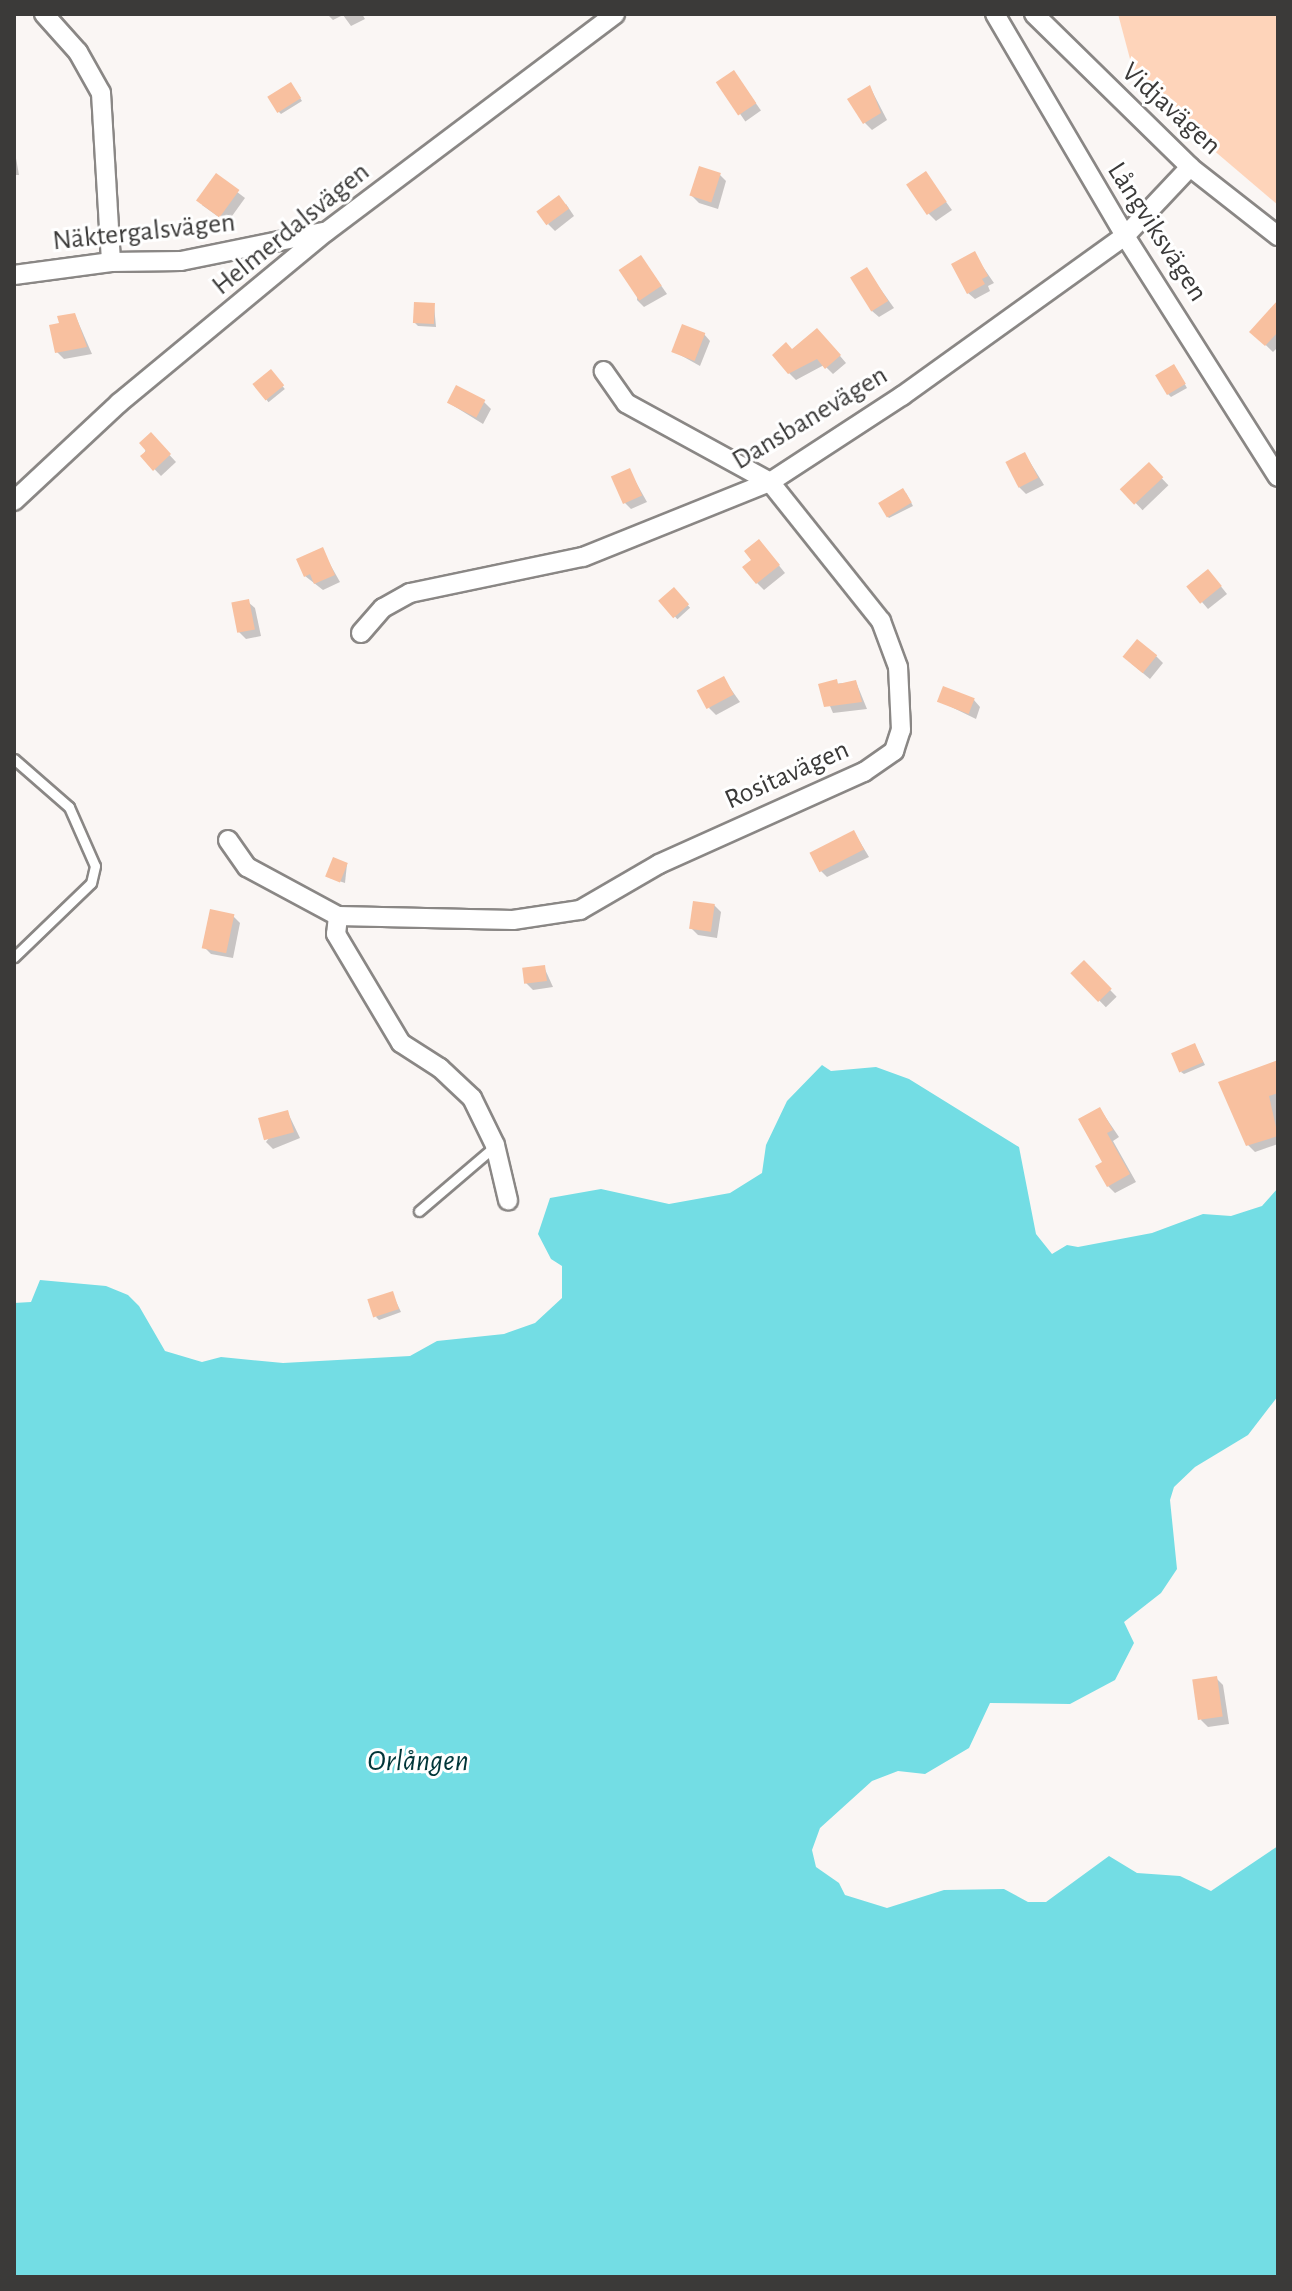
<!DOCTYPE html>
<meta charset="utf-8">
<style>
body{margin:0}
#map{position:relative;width:1292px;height:2291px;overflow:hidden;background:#faf6f4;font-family:"Alegreya Sans",sans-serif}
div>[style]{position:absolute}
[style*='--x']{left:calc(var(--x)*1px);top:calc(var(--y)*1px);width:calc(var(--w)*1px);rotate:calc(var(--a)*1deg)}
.green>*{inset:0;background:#fed4ba}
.water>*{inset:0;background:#73dde4}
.shadow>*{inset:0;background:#0003;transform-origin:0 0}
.building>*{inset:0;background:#f8c09f;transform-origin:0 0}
.roads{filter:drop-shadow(2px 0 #8a8785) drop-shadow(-2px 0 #8a8785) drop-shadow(0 2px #8a8785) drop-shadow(0 -2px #8a8785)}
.service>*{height:9px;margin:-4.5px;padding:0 4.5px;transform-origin:4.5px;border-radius:4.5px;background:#fff}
.minor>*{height:18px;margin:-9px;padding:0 9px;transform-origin:9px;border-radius:9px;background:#fff}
span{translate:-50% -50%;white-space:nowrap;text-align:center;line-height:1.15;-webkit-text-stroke:6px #fff;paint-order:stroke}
.street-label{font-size:28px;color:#3b3a39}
.water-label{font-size:30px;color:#003639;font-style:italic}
.frame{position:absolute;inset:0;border:16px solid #3b3a39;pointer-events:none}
</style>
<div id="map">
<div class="green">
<i style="clip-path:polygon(1118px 14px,1278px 14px,1278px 205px,1137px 85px)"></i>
</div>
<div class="water">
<i style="clip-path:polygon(822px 1065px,831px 1071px,876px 1067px,909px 1079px,1019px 1147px,1036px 1234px,1052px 1254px,1067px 1245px,1078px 1247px,1152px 1233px,1203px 1214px,1231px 1216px,1262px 1206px,1278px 1188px,1278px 1396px,1248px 1435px,1195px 1467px,1174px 1487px,1170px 1500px,1177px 1569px,1161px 1593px,1124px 1622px,1134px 1643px,1115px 1680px,1070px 1704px,990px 1703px,969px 1748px,925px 1774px,898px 1771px,872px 1781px,820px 1828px,812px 1850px,816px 1867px,839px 1883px,845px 1895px,887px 1908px,944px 1890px,1004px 1889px,1028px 1902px,1046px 1902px,1109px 1856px,1137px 1873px,1180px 1876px,1211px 1891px,1278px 1846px,1278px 2277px,14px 2277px,14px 1303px,31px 1302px,40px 1280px,106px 1286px,128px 1295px,139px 1306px,165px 1351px,202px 1362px,221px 1357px,283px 1363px,410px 1356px,437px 1341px,504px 1334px,535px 1323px,562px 1298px,562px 1266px,551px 1259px,538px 1234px,550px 1198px,601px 1189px,669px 1204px,730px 1193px,762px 1173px,766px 1145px,787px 1101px)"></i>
</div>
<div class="shadow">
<i style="clip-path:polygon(327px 14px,362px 14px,365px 19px,351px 26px,343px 15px,333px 20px)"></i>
<i style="left:734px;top:72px;width:47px;height:19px;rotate:55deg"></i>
<i style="clip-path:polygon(870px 87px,887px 120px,872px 130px,865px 123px)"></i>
<i style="clip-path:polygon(294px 88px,302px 101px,281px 114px,278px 111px)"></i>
<i style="clip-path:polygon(14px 147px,19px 175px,14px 175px)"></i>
<i style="clip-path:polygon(925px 173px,952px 210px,936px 221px,929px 214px)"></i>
<i style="clip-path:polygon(719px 174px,726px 181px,718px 209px,699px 203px,692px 196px)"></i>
<i style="clip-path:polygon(216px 176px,245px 198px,227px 223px,202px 205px)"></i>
<i style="clip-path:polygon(566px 204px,574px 216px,555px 231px,548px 224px)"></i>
<i style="clip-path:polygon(974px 254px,994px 283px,988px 286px,990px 291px,975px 299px,968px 293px)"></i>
<i style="clip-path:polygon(641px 257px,667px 294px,644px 307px,637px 300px)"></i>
<i style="clip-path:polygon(867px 270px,894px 308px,879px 317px,872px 311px)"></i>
<i style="clip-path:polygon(434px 305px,436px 327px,418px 326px,415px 323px)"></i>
<i style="clip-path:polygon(75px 315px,92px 354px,64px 359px,57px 352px)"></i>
<i style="clip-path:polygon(1278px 316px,1278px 347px,1273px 352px,1252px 332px)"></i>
<i style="clip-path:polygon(704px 334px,710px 341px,700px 366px,673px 351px)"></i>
<i style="clip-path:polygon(824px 337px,846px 363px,833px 374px,824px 365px,796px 380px,789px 373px,793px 352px)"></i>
<i style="clip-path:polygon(1177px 370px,1187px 388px,1171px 397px,1168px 394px)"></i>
<i style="left:271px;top:372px;width:22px;height:21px;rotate:51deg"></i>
<i style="clip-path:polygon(484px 402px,491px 409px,483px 424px,449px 403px)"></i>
<i style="clip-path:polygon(151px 435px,176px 462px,161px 476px,143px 457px)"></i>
<i style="clip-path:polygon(1025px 454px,1044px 485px,1026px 494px,1019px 487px)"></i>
<i style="left:1149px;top:465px;width:28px;height:36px;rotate:46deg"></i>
<i style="clip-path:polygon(629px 470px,647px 502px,631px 509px,624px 502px)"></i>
<i style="clip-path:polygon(906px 493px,913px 506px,889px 518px,887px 516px)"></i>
<i style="clip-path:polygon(765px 548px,785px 573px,764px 590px,757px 583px)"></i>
<i style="clip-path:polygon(322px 550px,340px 582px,323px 590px,305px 576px)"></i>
<i style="clip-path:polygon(1215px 579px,1227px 594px,1208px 609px,1189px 587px)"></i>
<i style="left:674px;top:590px;width:24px;height:17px;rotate:48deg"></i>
<i style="clip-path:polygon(248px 602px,255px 608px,261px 636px,246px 639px,239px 632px)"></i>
<i style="clip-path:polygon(1156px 656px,1163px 663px,1150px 679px,1132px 664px)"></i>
<i style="clip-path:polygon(723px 678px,740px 702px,716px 715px,709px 708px)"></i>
<i style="clip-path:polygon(856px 682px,867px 709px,833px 713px,821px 685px)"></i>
<i style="clip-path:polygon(974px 700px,980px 707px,976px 719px,939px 701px)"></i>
<i style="clip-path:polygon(854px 832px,869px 857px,827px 877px,820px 870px)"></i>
<i style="clip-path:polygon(347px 864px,345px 883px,330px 878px)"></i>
<i style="clip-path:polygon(714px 905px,721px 912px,717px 938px,698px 935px,691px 928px)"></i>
<i style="clip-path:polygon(233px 916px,240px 923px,233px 958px,211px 954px,204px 947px)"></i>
<i style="left:1084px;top:963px;width:47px;height:15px;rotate:46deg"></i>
<i style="clip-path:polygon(544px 967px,553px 987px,533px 990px,526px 983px)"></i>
<i style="clip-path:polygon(1197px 1049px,1205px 1065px,1184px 1074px,1181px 1072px)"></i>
<i style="clip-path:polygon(1278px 1062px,1278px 1144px,1255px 1152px,1248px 1145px)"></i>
<i style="clip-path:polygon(1100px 1109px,1119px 1137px,1113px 1141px,1136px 1182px,1115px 1193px,1108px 1186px)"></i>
<i style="clip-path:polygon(288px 1113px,300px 1138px,273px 1149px,266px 1142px)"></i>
<i style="clip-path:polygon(392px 1293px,401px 1312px,379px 1320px,376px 1317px)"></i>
<i style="clip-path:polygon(1216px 1678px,1223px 1685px,1229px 1724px,1208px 1727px,1201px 1720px)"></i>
</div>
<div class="building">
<i style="left:734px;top:70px;width:40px;height:22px;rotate:56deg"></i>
<i style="left:291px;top:82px;width:19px;height:28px;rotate:58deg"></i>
<i style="clip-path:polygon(870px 85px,881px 113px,863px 124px,847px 99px)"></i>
<i style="left:699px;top:166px;width:23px;height:31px;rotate:18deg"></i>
<i style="left:926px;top:171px;width:37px;height:24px;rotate:56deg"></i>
<i style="left:216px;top:173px;width:29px;height:34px;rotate:36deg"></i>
<i style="left:559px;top:195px;width:17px;height:28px;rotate:54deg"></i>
<i style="clip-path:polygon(975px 251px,988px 276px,982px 279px,985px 284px,967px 294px,951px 264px)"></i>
<i style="left:641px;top:255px;width:37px;height:27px;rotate:56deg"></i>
<i style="left:867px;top:267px;width:40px;height:20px;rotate:58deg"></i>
<i style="clip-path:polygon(1278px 300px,1278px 332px,1265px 346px,1249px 332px)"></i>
<i style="left:414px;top:302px;width:21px;height:21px;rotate:3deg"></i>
<i style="clip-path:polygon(75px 313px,87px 347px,55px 353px,49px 325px,59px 323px,57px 316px)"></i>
<i style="left:682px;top:324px;width:25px;height:30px;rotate:21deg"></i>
<i style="clip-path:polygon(817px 328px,841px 355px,825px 369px,817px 359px,788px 374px,772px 355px,786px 342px,792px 349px)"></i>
<i style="left:1174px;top:364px;width:23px;height:22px;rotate:59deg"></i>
<i style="left:271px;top:369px;width:21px;height:24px;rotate:51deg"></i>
<i style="left:456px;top:385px;width:33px;height:20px;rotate:27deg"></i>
<i style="clip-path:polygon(151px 432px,171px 454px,153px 471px,140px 456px,146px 451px,139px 443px)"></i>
<i style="left:1025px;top:452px;width:29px;height:22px;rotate:63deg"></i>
<i style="left:1149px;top:462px;width:21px;height:40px;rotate:47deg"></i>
<i style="left:630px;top:468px;width:30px;height:21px;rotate:66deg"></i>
<i style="left:903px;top:488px;width:17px;height:29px;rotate:59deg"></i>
<i style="clip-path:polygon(759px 539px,780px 565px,756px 584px,742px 567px,751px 560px,744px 551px)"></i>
<i style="clip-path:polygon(323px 547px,335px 575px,314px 584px,310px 574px,304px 577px,296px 559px)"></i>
<i style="left:1208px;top:569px;width:22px;height:28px;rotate:51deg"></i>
<i style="left:674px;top:587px;width:23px;height:21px;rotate:49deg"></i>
<i style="left:249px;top:599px;width:31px;height:18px;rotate:79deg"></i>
<i style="left:1137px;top:639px;width:26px;height:23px;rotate:39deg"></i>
<i style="left:724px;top:676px;width:21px;height:31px;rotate:62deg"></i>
<i style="clip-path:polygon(837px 679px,838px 684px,856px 680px,862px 702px,824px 707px,818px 684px)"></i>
<i style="left:943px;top:686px;width:34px;height:17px;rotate:21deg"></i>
<i style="left:854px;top:830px;width:22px;height:50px;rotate:63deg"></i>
<i style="left:333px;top:857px;width:16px;height:21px;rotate:22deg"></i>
<i style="left:693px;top:901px;width:22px;height:28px;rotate:8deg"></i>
<i style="left:210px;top:909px;width:25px;height:40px;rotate:12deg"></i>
<i style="left:1084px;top:960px;width:40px;height:19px;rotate:46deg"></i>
<i style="left:545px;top:965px;width:16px;height:23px;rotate:83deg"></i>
<i style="left:1195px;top:1043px;width:21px;height:26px;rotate:67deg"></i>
<i style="clip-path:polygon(1278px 1060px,1278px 1093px,1269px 1096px,1278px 1136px,1246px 1146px,1218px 1082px)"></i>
<i style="clip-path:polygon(1100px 1107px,1113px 1130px,1107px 1133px,1130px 1174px,1107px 1187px,1095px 1166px,1102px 1162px,1078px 1119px)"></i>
<i style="left:288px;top:1110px;width:23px;height:31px;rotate:75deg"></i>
<i style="left:393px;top:1291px;width:19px;height:27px;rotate:72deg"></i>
<i style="left:1217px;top:1676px;width:41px;height:25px;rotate:82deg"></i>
</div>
<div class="roads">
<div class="service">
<i style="--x:14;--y:759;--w:73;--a:41.1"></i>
<i style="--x:69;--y:807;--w:64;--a:66.2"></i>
<i style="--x:95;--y:866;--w:17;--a:103"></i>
<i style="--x:91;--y:883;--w:107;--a:136.1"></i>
<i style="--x:419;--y:1211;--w:100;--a:-40.5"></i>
</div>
<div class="minor">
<i style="--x:44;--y:14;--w:51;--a:48.2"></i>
<i style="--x:78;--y:52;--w:47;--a:60.7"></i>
<i style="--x:101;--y:93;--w:169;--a:86.6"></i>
<i style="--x:995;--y:14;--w:257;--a:59.6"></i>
<i style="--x:1125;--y:236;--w:285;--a:57.6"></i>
<i style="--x:1034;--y:14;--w:219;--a:44.4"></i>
<i style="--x:1190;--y:167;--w:112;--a:38.1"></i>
<i style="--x:14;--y:275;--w:98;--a:-7.6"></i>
<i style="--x:111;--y:262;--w:70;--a:-0.8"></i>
<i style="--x:181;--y:261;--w:146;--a:-11.5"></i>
<i style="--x:14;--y:501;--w:144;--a:-43"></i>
<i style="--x:119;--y:403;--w:268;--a:-39.6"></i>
<i style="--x:326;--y:232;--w:362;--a:-37"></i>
<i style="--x:361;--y:633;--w:33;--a:-49"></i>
<i style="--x:383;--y:608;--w:31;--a:-29"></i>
<i style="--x:410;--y:593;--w:177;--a:-11.8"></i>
<i style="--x:583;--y:557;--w:201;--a:-21.9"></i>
<i style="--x:770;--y:482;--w:158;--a:-33.1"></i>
<i style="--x:902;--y:396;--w:274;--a:-35.7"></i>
<i style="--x:1125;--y:236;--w:95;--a:-46.7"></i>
<i style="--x:228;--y:840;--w:33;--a:55"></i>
<i style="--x:247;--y:867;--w:103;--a:28.3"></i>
<i style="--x:338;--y:916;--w:175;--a:1.3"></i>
<i style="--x:513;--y:920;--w:68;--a:-8.5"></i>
<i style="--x:580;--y:910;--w:91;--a:-30.2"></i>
<i style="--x:659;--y:864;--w:225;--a:-24.2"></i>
<i style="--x:864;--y:772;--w:37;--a:-35"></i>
<i style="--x:894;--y:751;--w:22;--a:-72"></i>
<i style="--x:901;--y:730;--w:63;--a:-92.7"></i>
<i style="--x:898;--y:667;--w:49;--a:-110.3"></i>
<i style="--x:881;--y:621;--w:178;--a:-128.6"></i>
<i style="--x:770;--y:482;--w:164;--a:-151.3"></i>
<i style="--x:626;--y:403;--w:39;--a:-125"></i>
<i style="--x:338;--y:916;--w:18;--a:96"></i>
<i style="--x:336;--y:934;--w:127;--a:59.2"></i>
<i style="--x:401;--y:1043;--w:46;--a:32.7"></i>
<i style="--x:440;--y:1068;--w:44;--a:43.2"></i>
<i style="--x:472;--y:1098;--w:52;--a:63.9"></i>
<i style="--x:495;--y:1145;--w:57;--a:76.7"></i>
</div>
</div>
<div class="street-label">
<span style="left:1171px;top:109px;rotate:42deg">Vidjavägen</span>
<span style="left:291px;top:229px;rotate:-39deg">Helmerdalsvägen</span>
<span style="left:144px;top:232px;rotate:-6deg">Näktergalsvägen</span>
<span style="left:1157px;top:232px;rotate:57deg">Långviksvägen</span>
<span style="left:810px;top:418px;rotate:-31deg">Dansbanevägen</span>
<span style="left:787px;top:775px;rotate:-24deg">Rositavägen</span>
</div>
<div class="water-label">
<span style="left:418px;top:1761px">Orlången</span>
</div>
<div class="frame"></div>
</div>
